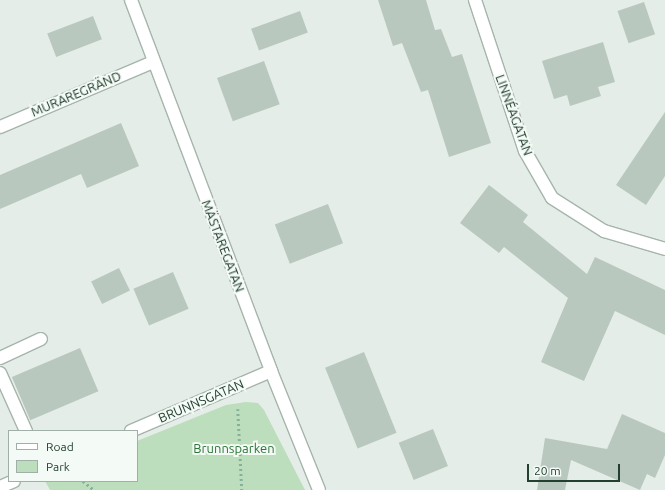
<!DOCTYPE html>
<meta charset="utf-8">
<style>
body{margin:0}
#map{position:relative;width:665px;height:490px;overflow:hidden;background:#e4ede7;font-family:Ubuntu,sans-serif}
div>[style]{position:absolute}
[style*='--x']{left:calc(var(--x)*1px);top:calc(var(--y)*1px);width:calc(var(--w)*1px);rotate:calc(var(--a)*1deg)}
.green>*{inset:0;background:#bddebd}
.building>*{inset:0;background:#b9c8bf;transform-origin:0 0}
.path>*{height:2.5px;margin-top:-1.25px;transform-origin:0;background:repeating-linear-gradient(90deg,#84b198 0 2px,transparent 0 5px)}
.roads{filter:drop-shadow(1px 0 #a6b5ac) drop-shadow(-1px 0 #a6b5ac) drop-shadow(0 1px #a6b5ac) drop-shadow(0 -1px #a6b5ac)}
.lane>*{height:12px;margin:-6px;padding:0 6px;transform-origin:6px;border-radius:6px;background:#fff}
.street>*{height:12px;margin:-6px;padding:0 6px;transform-origin:6px;border-radius:6px;background:#fff}
span{translate:-50% -50%;white-space:nowrap;text-align:center;line-height:1.15;-webkit-text-stroke:4px #f4faf6;paint-order:stroke}
.street-label{font-size:13px;color:#233f30}
.park-label{font-size:13px;color:#2d7637}
.legend{position:absolute;left:8px;top:430px;width:130px;height:52px;box-sizing:border-box;background:#f4faf6;border:1px solid #a0afa7;margin:0;padding:5px 7px;list-style:none;font-size:12px;color:#233f30}
.legend li{display:flex;align-items:center;gap:8px;height:20px}
.legend b{width:20px;border:1px solid #a0afa7}
.scale{position:absolute;left:527px;top:464px;width:93px;height:18px;box-sizing:border-box;border:2px solid #233f30;border-top:0;padding-left:5px;font-size:12px;line-height:14px;white-space:nowrap;color:#233f30;-webkit-text-stroke:3px #f4faf6;paint-order:stroke}
</style>
<div id="map">
<div class="green">
<i style="clip-path:polygon(246px 402px,258px 403px,264px 410px,305px 490px,50px 490px,45px 481px,137px 481px,137px 441px,226px 405px)"></i>
</div>
<div class="building">
<i style="clip-path:polygon(378px 0,426px 0,435px 30px,441px 29px,452px 57px,462px 54px,491px 143px,449px 157px,428px 90px,421px 92px,402px 43px,393px 46px)"></i>
<i style="left:644px;top:2px;width:34px;height:28px;rotate:71deg"></i>
<i style="left:300px;top:11px;width:23px;height:52px;rotate:70deg"></i>
<i style="left:93px;top:16px;width:25px;height:49px;rotate:69deg"></i>
<i style="clip-path:polygon(603px 42px,615px 82px,598px 87px,601px 96px,570px 106px,567px 95px,554px 99px,542px 61px)"></i>
<i style="left:264px;top:61px;width:46px;height:50px;rotate:70deg"></i>
<i style="clip-path:polygon(665px 112px,665px 176px,646px 205px,616px 185px)"></i>
<i style="clip-path:polygon(121px 123px,139px 166px,87px 188px,81px 174px,0 209px,0 175px)"></i>
<i style="clip-path:polygon(489px 185px,528px 215px,523px 222px,587px 274px,595px 257px,665px 290px,665px 335px,615px 311px,584px 381px,541px 362px,568px 298px,504px 247px,499px 253px,460px 223px)"></i>
<i style="left:328px;top:204px;width:42px;height:57px;rotate:69deg"></i>
<i style="left:119px;top:268px;width:25px;height:31px;rotate:64deg"></i>
<i style="left:173px;top:272px;width:40px;height:43px;rotate:67deg"></i>
<i style="left:80px;top:348px;width:47px;height:74px;rotate:67deg"></i>
<i style="left:364px;top:352px;width:87px;height:42px;rotate:68deg"></i>
<i style="clip-path:polygon(622px 414px,665px 433px,665px 455px,655px 478px,647px 474px,640px 490px,571px 460px,565px 490px,537px 490px,545px 438px,607px 449px)"></i>
<i style="left:433px;top:429px;width:40px;height:37px;rotate:68deg"></i>
</div>
<div class="path">
<i style="--x:238;--y:409;--w:81;--a:87.2"></i>
<i style="--x:83;--y:481;--w:14;--a:39"></i>
</div>
<div class="roads">
<div class="lane">
<i style="--x:0;--y:358;--w:45;--a:-24.9"></i>
<i style="--x:0;--y:373;--w:64;--a:65.9"></i>
</div>
<div class="street">
<i style="--x:131;--y:0;--w:397;--a:69.3"></i>
<i style="--x:271;--y:371;--w:128;--a:68"></i>
<i style="--x:475;--y:0;--w:159;--a:71.7"></i>
<i style="--x:525;--y:151;--w:54;--a:60.1"></i>
<i style="--x:552;--y:198;--w:62;--a:32.4"></i>
<i style="--x:604;--y:231;--w:64;--a:16.4"></i>
<i style="--x:0;--y:127;--w:166;--a:-23"></i>
<i style="--x:131;--y:431;--w:152;--a:-23.2"></i>
<i style="--x:0;--y:487;--w:15;--a:-23"></i>
</div>
</div>
<div class="street-label">
<span style="left:76px;top:94px;rotate:-23deg">MURAREGRÄND</span>
<span style="left:514px;top:115px;rotate:70deg">LINNÉAGATAN</span>
<span style="left:223px;top:246px;rotate:69deg">MÄSTAREGATAN</span>
<span style="left:201px;top:401px;rotate:-23deg">BRUNNSGATAN</span>
</div>
<div class="park-label">
<span style="left:234px;top:448px">Brunnsparken</span>
</div>
<ul class="legend">
<li><b style="height:5px;background:#fff"></b>Road</li>
<li><b style="height:11px;background:#bddebd"></b>Park</li>
</ul>
<div class="scale">20 m</div>
</div>
